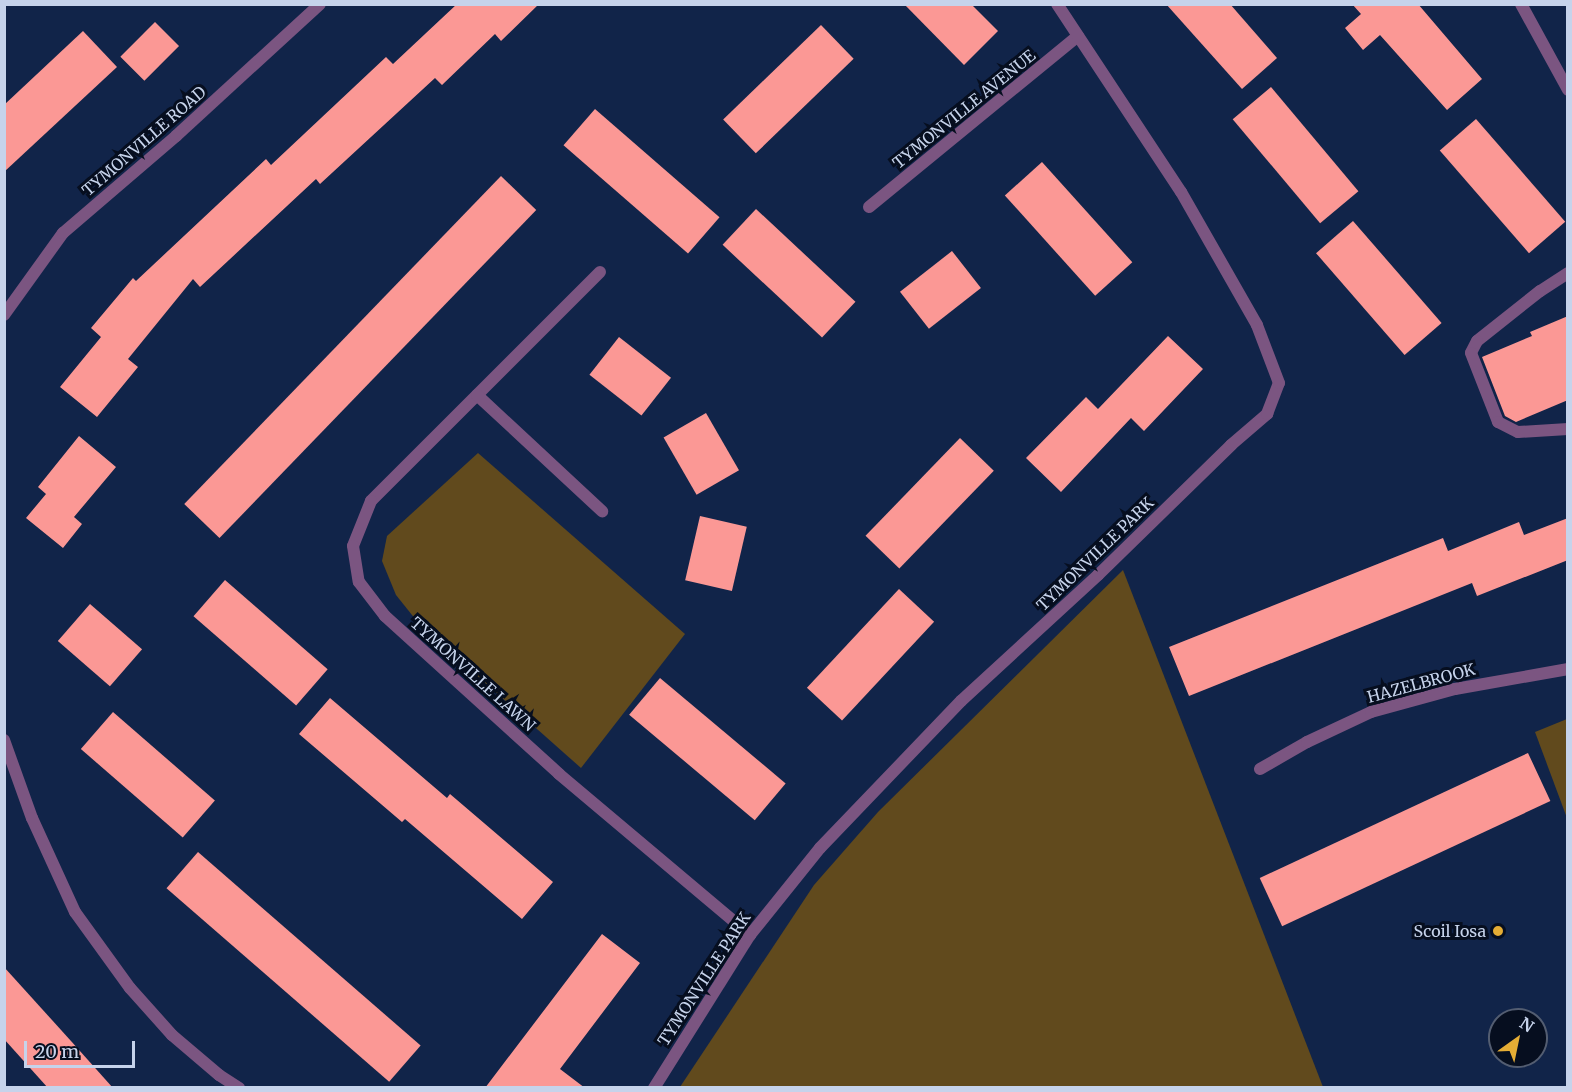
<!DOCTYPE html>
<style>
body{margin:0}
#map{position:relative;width:1572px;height:1092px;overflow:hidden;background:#112449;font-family:Merriweather,serif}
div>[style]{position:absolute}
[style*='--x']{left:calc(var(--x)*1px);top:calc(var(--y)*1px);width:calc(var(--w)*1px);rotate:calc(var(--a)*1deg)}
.green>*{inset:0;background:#614a1d}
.building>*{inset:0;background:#fb9895;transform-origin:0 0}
.lane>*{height:12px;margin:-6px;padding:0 6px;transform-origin:6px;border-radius:6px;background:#7b5581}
.street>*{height:12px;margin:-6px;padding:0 6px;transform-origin:6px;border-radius:6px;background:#7b5581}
.dots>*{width:16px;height:16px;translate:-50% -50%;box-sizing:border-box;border:3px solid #060e1f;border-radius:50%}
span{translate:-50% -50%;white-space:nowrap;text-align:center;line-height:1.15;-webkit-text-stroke:6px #060e1f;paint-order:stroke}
.street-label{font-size:16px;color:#c6d3eb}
.poi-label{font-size:16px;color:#c6d3eb}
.right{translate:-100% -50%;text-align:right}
.frame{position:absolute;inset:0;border:6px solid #c6d3eb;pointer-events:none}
.north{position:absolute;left:1488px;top:1008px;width:60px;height:60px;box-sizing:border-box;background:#060e1f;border:2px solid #535d71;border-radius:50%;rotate:33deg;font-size:16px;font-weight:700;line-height:24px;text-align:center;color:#c6d3eb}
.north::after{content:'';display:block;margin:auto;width:21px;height:27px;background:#e5ad35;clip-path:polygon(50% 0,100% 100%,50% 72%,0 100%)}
.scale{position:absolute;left:24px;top:1041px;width:111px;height:27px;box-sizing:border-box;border:3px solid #c6d3eb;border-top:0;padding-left:8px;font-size:18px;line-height:21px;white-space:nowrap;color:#c6d3eb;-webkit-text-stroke:4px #060e1f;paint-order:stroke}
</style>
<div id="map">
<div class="green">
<i style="clip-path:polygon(478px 453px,685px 634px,581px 768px,420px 625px,396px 595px,382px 561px,387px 536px)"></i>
<i style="clip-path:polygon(1123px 570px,1323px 1087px,680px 1087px,814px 885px,878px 812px)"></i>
<i style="clip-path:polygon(1567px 719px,1567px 818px,1535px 732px)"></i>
</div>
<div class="building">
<i style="clip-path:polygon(457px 4px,539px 4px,501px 41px,495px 34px,442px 85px,435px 78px,320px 184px,316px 179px,200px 287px,193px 279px,128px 359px,138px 367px,97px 417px,60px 387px,101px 337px,91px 328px,133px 278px,136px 281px,266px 159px,271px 165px,386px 57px,393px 64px)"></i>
<i style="clip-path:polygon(904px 4px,971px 4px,998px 31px,964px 65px)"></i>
<i style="clip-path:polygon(1166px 4px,1230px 4px,1277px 58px,1242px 89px)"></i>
<i style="clip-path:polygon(1352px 4px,1418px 4px,1482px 79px,1447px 110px,1380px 35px,1363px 50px,1345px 28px,1361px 14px)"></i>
<i style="left:155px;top:22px;width:34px;height:49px;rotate:45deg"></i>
<i style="left:821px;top:25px;width:47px;height:136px;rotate:46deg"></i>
<i style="clip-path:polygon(83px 31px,117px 67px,4px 172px,4px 105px)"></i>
<i style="left:1271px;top:87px;width:136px;height:50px;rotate:50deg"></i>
<i style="left:595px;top:109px;width:165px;height:48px;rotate:41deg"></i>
<i style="left:1476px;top:119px;width:136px;height:48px;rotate:49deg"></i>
<i style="left:1042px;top:162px;width:135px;height:50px;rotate:48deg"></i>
<i style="left:501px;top:176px;width:49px;height:456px;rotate:44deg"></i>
<i style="left:756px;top:209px;width:136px;height:49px;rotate:43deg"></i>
<i style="left:1353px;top:221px;width:135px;height:49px;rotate:49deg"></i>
<i style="left:952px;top:251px;width:47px;height:66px;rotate:52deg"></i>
<i style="clip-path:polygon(1568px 316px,1568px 400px,1516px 422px,1505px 416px,1482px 357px,1532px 336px,1530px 332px)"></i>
<i style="clip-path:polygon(1168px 336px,1203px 369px,1144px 431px,1131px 418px,1061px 492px,1026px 458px,1086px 397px,1098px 409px)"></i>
<i style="left:619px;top:337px;width:66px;height:48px;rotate:38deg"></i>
<i style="left:706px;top:413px;width:66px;height:49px;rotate:60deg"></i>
<i style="clip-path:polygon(79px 436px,116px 467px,74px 517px,82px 524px,63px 548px,26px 518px,46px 494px,38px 487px)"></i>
<i style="left:960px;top:438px;width:47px;height:136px;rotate:44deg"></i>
<i style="left:700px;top:516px;width:48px;height:66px;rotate:13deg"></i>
<i style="clip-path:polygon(1568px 518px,1568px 560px,1477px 596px,1472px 583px,1189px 696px,1169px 647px,1443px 538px,1448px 551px,1519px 522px,1524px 535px)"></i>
<i style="left:225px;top:580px;width:136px;height:48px;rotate:41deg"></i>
<i style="left:899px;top:589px;width:48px;height:135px;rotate:43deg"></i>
<i style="left:90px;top:604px;width:69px;height:49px;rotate:41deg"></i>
<i style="left:660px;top:678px;width:164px;height:48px;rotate:40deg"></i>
<i style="clip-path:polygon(330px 698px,447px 798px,450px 794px,553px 882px,522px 919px,405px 819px,402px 822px,299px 734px)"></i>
<i style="left:113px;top:712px;width:135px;height:49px;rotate:41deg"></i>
<i style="left:1528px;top:753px;width:53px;height:296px;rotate:65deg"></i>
<i style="left:198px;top:852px;width:295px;height:48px;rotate:41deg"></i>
<i style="clip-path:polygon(602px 934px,640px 963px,560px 1069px,585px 1088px,485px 1088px)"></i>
<i style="clip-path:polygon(4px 967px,71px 1041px,113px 1088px,48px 1088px,4px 1039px)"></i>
</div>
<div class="lane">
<i style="--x:1568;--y:273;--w:33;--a:147"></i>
<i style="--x:1540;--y:291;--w:80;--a:141.6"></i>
<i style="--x:1477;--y:341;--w:13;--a:117"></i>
<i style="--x:1471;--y:353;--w:74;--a:68.6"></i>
<i style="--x:1498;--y:422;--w:22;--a:27"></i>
<i style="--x:1518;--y:432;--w:50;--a:-3.4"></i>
</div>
<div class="street">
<i style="--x:1521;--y:4;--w:98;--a:61.3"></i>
<i style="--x:869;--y:207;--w:270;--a:-39.3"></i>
<i style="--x:600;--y:272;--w:324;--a:135"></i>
<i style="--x:371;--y:501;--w:48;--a:111.8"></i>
<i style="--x:353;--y:546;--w:36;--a:81"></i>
<i style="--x:359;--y:582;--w:43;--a:52.6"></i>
<i style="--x:385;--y:616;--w:235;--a:42.2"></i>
<i style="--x:559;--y:774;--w:250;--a:40.1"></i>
<i style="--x:4;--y:315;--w:101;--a:-54.3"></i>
<i style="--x:63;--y:233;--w:149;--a:-40.6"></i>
<i style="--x:176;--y:136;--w:195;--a:-42.5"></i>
<i style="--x:477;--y:395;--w:171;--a:42.9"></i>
<i style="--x:4;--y:740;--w:83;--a:70.3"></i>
<i style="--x:32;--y:818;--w:103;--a:65.4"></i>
<i style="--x:75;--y:912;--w:94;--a:54.1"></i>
<i style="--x:130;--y:988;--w:63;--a:48.2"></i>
<i style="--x:172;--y:1035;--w:62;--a:40.4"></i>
<i style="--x:219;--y:1075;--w:24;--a:33"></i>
<i style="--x:1260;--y:769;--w:54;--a:-29.9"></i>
<i style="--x:1307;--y:742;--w:71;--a:-25.1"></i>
<i style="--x:1371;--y:712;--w:87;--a:-15.3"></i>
<i style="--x:1455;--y:689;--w:115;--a:-10"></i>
<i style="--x:654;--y:1088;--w:181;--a:-57.9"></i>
<i style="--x:750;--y:935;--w:112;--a:-51.2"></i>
<i style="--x:820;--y:848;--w:204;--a:-46.2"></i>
<i style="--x:961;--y:701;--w:186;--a:-42.6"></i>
<i style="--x:1098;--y:575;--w:186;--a:-44.3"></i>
<i style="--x:1231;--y:445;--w:48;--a:-40.7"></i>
<i style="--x:1267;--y:414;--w:33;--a:-69"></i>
<i style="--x:1279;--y:383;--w:62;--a:-110.8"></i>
<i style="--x:1257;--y:325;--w:153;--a:-119.7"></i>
<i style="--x:1181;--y:192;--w:225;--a:-123.4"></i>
</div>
<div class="dots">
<i style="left:1498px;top:931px;background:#e5ad35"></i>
</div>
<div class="street-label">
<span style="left:964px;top:109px;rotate:-39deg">TYMONVILLE AVENUE</span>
<span style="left:144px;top:141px;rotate:-41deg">TYMONVILLE ROAD</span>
<span style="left:1095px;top:554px;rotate:-44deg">TYMONVILLE PARK</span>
<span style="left:473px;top:674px;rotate:42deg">TYMONVILLE LAWN</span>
<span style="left:1421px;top:683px;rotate:-15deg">HAZELBROOK</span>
<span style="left:704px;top:979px;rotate:-57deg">TYMONVILLE PARK</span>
</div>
<div class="poi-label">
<span class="right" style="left:1486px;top:931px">Scoil Iosa</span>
</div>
<div class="frame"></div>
<div class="north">N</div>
<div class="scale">20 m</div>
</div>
